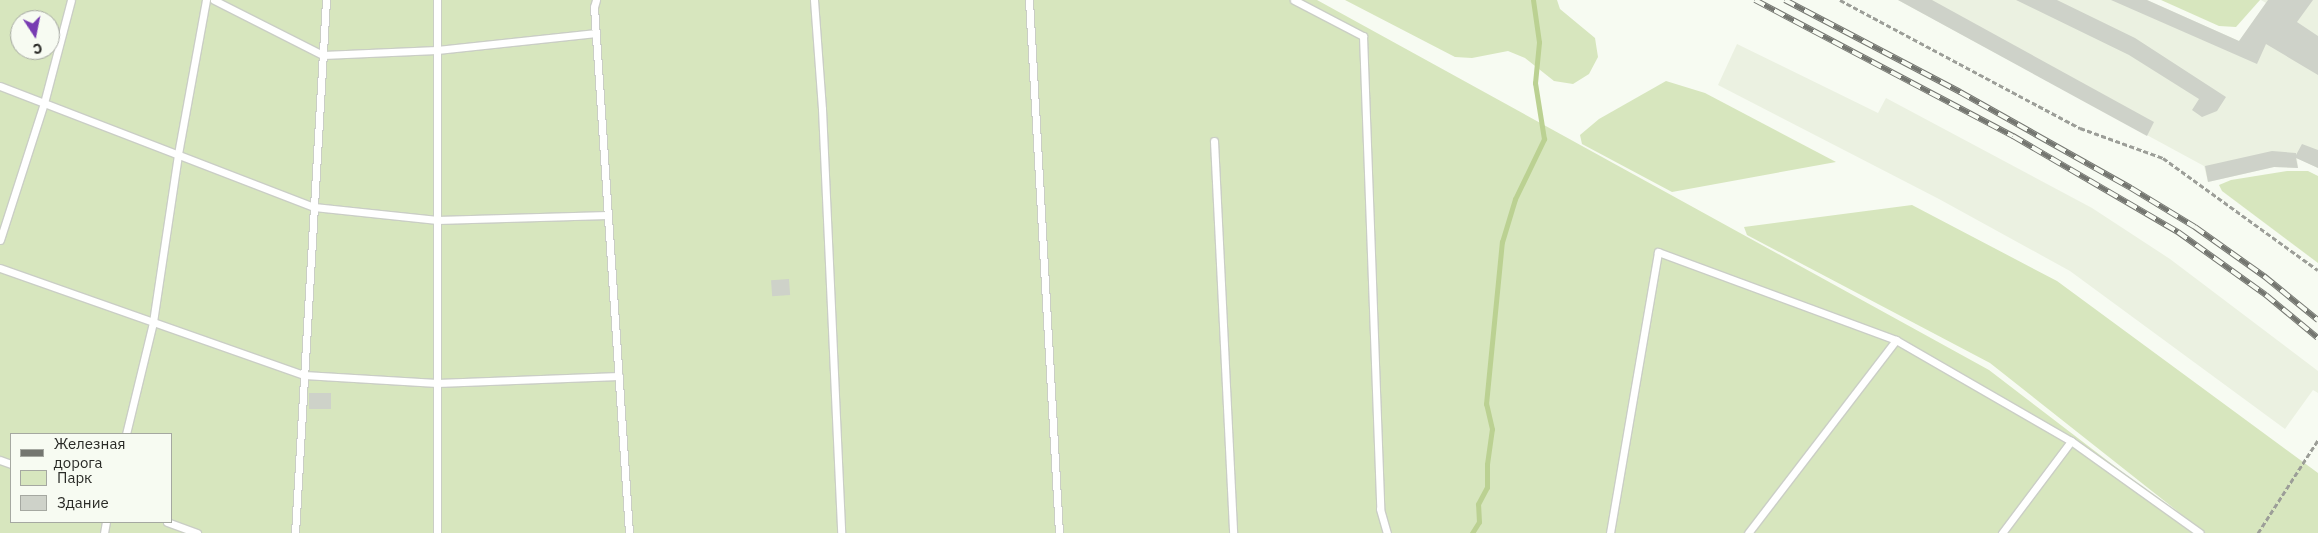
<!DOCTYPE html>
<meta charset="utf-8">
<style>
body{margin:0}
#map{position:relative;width:2318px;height:533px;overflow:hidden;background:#f7fbf2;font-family:"IBM Plex Sans",sans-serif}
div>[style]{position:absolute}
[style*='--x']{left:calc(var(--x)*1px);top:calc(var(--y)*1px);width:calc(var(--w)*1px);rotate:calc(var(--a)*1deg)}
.built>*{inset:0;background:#ebf1e1}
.green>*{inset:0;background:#d7e6be}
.stream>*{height:5px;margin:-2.5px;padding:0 2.5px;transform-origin:2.5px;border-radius:2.5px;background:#bbd192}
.building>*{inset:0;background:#ced2c9;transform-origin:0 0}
.path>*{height:3px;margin-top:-1.5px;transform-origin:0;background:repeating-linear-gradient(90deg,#9c9e98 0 5px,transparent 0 7.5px)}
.roads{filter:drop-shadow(1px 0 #cacec5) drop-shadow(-1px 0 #cacec5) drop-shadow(0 1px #cacec5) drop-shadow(0 -1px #cacec5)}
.lane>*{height:7px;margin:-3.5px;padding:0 3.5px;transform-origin:3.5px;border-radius:3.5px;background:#fff}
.rail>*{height:5.5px;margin-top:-2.75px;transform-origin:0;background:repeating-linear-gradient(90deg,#f7fbf2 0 11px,#747670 0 22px);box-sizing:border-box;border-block:1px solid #747670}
span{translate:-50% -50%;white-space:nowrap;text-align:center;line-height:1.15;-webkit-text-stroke:4px #f7fbf2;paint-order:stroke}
.legend{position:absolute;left:10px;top:433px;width:162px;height:90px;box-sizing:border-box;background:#f7fbf2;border:1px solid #a5a8a1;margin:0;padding:6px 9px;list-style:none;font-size:15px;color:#2a2b27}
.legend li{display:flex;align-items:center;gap:10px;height:25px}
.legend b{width:25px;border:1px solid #a5a8a1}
.north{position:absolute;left:10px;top:10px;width:50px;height:50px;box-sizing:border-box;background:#f7fbf2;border:1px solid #a5a8a1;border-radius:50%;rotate:169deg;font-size:14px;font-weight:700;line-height:20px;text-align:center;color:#2a2b27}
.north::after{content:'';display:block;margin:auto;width:18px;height:22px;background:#783cb2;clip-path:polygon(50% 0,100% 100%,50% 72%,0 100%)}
</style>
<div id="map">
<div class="built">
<i style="clip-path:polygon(1898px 0,2147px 0,2239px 41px,2266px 3px,2261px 0,2318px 0,2318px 168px,2297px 158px,2298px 168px,2274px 167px,2208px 182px,2204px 166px)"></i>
<i style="clip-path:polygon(1737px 44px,1878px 113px,1886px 98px,2092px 208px,2170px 259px,2318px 371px,2318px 393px,2313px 390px,2285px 429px,2070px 271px,1939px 199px,1718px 85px)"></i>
</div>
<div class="green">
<i style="clip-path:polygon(evenodd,0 0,1317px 0,1989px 370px,2202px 533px,0 533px,0 0,20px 20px,50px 20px,50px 50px,20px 50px,20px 20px,0 0,11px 434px,171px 434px,171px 522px,11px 522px,11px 434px)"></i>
<i style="clip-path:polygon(1345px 0,1557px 0,1560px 9px,1595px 38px,1598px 57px,1589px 74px,1573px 84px,1554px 81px,1525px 58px,1508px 51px,1472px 58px,1455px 57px)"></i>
<i style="clip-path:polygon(2161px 0,2260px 0,2236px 27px,2219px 26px)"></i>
<i style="clip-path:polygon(1666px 81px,1705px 93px,1836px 162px,1672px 192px,1582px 144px,1580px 135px,1599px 119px)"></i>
<i style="clip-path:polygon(2287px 171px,2308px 171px,2318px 176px,2318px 263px,2222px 191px,2219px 185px,2231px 180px)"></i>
<i style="clip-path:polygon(1912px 205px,2057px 281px,2318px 473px,2318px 533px,2205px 533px,1990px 363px,1747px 235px,1744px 227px)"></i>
</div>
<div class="stream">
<i style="--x:1472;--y:533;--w:13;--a:-58"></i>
<i style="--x:1479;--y:522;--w:18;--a:-93"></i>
<i style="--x:1478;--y:504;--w:19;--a:-62"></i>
<i style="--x:1487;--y:487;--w:23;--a:-90"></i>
<i style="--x:1487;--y:464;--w:35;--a:-82"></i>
<i style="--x:1492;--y:429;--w:26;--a:-103"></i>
<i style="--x:1486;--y:404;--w:163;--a:-84.4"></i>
<i style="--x:1502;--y:242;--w:45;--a:-73.2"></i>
<i style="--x:1515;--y:199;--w:67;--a:-64.2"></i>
<i style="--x:1544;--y:139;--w:57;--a:-99.1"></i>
<i style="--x:1535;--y:83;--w:41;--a:-84.4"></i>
<i style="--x:1539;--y:42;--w:42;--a:-98.1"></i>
</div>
<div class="building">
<i style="clip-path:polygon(1898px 0,1932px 0,2154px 122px,2147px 136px)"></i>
<i style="clip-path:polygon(2016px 0,2057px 0,2135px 38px,2226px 97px,2217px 111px,2202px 117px,2192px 110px,2199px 99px,2129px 55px)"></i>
<i style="clip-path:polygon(2111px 0,2147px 0,2239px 41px,2268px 0,2313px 0,2297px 22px,2318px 36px,2318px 75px,2266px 44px,2257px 64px)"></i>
<i style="clip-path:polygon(2302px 144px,2318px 150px,2318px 168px,2296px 158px,2298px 168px,2274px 167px,2208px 182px,2205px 166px,2272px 151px,2296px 153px,2296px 155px)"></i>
<i style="left:789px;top:279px;width:16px;height:18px;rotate:86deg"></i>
<i style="left:309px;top:393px;width:22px;height:16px"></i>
</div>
<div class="path">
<i style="--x:1840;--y:0;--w:272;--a:28.1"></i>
<i style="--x:2080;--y:128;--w:88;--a:19.9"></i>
<i style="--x:2163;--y:158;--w:191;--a:35.9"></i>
<i style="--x:2258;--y:533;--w:111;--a:-57.2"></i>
</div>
<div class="roads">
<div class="lane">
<i style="--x:214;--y:0;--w:122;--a:26.8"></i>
<i style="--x:323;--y:55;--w:114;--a:-2.5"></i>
<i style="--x:437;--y:50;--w:160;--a:-6.1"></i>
<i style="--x:437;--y:0;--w:533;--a:90"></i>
<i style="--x:596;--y:0;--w:7;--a:106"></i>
<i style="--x:594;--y:7;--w:527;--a:86.19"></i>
<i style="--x:814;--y:0;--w:109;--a:85.8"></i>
<i style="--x:822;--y:109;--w:424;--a:87.4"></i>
<i style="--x:1029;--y:0;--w:534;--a:86.78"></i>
<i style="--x:1294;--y:0;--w:78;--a:27.6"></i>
<i style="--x:1363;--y:36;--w:473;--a:87.9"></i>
<i style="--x:1380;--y:509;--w:25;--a:74"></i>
<i style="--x:0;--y:86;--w:337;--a:21.1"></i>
<i style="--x:314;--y:207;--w:124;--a:6"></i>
<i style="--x:437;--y:220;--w:171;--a:-1.7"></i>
<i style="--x:1214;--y:141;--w:392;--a:87.2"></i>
<i style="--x:0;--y:240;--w:144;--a:-72.2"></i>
<i style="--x:44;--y:103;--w:106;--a:-75.3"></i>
<i style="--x:0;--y:268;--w:322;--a:19.4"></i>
<i style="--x:304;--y:375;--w:133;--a:3.4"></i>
<i style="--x:437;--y:383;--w:182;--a:-2.2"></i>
<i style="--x:126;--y:434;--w:115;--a:-76.4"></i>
<i style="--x:153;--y:322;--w:170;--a:-81.5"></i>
<i style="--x:178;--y:154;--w:157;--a:-79.7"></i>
<i style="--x:0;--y:460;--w:12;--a:20"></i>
<i style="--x:167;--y:522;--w:32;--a:20"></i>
<i style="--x:104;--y:533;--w:11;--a:-80"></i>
<i style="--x:295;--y:533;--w:534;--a:-86.67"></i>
<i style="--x:1610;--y:533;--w:285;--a:-80.3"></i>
<i style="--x:1658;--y:252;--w:254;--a:20.3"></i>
<i style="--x:1896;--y:340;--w:202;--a:30"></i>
<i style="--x:1748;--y:533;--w:243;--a:-52.5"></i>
<i style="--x:2002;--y:533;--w:115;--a:-53.1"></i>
<i style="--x:2071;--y:441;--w:158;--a:35.5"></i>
</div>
</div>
<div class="rail">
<i style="--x:1755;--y:0;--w:292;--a:27.8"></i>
<i style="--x:2013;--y:136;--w:191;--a:30.2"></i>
<i style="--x:2178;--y:232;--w:108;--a:35.6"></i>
<i style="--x:2266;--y:295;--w:67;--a:39.6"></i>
<i style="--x:1785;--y:0;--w:198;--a:27.7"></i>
<i style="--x:1960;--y:92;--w:196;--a:29.3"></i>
<i style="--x:2131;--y:188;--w:75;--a:31.4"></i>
<i style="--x:2195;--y:227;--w:85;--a:35.4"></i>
<i style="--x:2264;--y:276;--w:70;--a:39.2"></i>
</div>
<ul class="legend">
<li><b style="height:6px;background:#747670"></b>Железная дорога</li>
<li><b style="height:14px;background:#d7e6be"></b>Парк</li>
<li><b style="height:14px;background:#ced2c9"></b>Здание</li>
</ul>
<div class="north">С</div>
</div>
